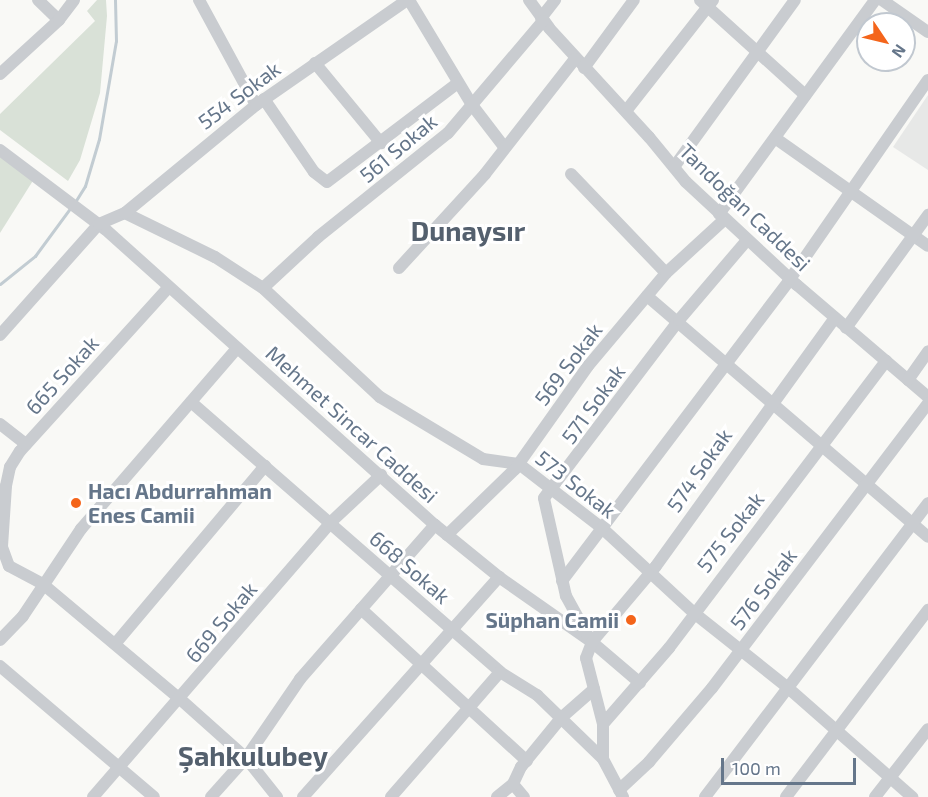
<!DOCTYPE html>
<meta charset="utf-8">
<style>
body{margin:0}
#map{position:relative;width:928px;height:797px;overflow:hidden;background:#f9f9f6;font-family:"Exo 2",sans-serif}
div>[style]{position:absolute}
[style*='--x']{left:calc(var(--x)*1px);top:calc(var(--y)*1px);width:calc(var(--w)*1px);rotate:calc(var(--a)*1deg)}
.built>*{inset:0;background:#e7e8e7}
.green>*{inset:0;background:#d9e1d7}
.stream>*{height:3px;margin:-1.5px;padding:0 1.5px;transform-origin:1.5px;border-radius:1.5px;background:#c2ccd2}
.minor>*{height:12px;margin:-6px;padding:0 6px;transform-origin:6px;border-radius:6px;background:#c9ccd0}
.dots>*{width:16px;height:16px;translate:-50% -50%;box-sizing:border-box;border:3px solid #fff;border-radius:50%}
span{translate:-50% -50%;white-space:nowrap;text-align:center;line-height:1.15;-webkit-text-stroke:6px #fff;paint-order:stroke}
.street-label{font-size:21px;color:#65768a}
.poi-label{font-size:21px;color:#65768a;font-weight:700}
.left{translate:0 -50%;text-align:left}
.right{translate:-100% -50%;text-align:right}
.district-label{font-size:27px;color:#54606e;font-weight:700}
.north{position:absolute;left:856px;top:12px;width:60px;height:60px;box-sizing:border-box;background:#fff;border:2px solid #c1c8d0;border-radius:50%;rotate:125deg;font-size:16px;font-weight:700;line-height:24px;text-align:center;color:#65768a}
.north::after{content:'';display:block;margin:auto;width:21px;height:27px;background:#f4651b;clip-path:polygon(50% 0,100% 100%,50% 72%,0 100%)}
.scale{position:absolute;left:721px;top:758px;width:135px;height:27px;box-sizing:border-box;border:3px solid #65768a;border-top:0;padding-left:8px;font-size:18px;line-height:21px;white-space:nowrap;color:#65768a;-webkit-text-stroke:4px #fff;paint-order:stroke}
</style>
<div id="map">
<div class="built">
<i style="clip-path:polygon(928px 95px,928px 170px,893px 147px)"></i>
</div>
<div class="green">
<i style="clip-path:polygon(97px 0,106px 0,107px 16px,100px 93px,80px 160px,68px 181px,0 130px,0 114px,95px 21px,87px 11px)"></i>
<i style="clip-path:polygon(0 155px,34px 179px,0 233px)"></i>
</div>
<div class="stream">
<i style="--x:75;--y:202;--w:19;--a:-58"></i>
<i style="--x:85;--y:186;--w:49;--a:-73.4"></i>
<i style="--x:99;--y:139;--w:99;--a:-80.2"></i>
<i style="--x:116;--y:41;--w:41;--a:-91.4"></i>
<i style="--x:0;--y:284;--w:45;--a:-38.7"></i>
<i style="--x:35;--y:256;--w:61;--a:-53.7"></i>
</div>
<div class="minor">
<i style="--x:38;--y:0;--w:29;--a:44"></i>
<i style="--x:199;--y:0;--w:119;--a:61.5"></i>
<i style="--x:409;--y:0;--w:122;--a:59"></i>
<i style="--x:472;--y:105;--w:54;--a:52.5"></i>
<i style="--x:529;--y:0;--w:34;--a:54"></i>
<i style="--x:549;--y:28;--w:148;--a:47.5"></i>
<i style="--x:649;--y:137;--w:58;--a:50.6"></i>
<i style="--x:686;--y:182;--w:151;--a:42.9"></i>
<i style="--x:797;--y:285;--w:172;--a:40.5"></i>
<i style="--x:700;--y:0;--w:142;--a:42.1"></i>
<i style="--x:882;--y:0;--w:56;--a:34.8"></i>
<i style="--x:541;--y:18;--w:23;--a:-52"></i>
<i style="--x:315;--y:63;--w:104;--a:50.5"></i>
<i style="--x:584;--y:68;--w:84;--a:-53.7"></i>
<i style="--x:0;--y:74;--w:80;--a:-42.5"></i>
<i style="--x:59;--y:20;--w:25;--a:-53"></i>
<i style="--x:264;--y:99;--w:88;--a:55.6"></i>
<i style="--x:314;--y:172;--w:16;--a:38"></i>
<i style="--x:327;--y:182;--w:164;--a:-37.1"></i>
<i style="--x:626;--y:111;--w:141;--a:-51.9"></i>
<i style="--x:775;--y:138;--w:187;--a:35.2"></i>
<i style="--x:0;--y:150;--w:131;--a:37"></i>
<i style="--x:105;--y:229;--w:443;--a:41.9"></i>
<i style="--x:435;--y:525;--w:82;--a:39.1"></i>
<i style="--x:499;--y:577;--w:113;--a:35"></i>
<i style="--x:592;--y:642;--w:63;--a:40.5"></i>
<i style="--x:674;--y:167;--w:206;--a:-54.1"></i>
<i style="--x:571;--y:174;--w:137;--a:46.2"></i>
<i style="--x:125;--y:213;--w:100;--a:26.1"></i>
<i style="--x:215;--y:257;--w:57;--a:32.9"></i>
<i style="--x:263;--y:288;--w:160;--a:43"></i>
<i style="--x:380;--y:397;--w:120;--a:31"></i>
<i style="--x:483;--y:459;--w:36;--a:8"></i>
<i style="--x:519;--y:464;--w:106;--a:37.7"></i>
<i style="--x:603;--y:529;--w:124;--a:42.7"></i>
<i style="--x:694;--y:613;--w:119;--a:38.5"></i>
<i style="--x:787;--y:687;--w:167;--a:41.3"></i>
<i style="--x:719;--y:214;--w:265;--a:-53.9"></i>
<i style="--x:399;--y:268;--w:127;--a:-47.5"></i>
<i style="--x:485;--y:174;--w:146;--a:-52"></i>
<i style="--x:168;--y:288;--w:220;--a:132.2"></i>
<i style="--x:20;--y:451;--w:19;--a:122"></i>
<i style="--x:10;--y:467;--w:19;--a:102"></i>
<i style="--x:6;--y:486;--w:61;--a:93.8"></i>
<i style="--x:2;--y:547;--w:20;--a:70"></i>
<i style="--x:9;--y:566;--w:40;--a:28"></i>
<i style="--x:44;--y:585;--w:177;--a:40"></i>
<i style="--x:180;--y:699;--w:89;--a:41.8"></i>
<i style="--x:246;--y:758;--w:50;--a:51.5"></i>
<i style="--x:263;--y:288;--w:75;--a:-42.8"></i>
<i style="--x:318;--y:237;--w:166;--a:-38.7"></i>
<i style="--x:448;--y:133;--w:147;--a:-49.7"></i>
<i style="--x:647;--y:296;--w:370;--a:40.6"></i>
<i style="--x:846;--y:328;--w:140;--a:-54"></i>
<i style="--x:0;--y:335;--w:149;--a:-48.3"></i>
<i style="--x:99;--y:224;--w:28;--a:-23"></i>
<i style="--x:125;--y:213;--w:170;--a:-39.5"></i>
<i style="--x:256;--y:105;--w:184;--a:-34.8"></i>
<i style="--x:908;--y:380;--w:35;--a:-55"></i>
<i style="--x:191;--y:402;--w:410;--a:41.1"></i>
<i style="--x:500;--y:672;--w:44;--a:31.9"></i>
<i style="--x:537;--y:695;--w:92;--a:44.1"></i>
<i style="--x:603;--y:759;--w:43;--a:62.2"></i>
<i style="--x:0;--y:424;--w:33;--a:38"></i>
<i style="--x:447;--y:535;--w:95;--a:-44.1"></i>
<i style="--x:515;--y:469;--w:126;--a:-54.7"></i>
<i style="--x:588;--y:366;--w:121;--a:-50"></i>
<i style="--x:666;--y:273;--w:80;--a:-42.5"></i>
<i style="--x:562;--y:581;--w:378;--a:-52.9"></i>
<i style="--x:790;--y:279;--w:242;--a:-55.3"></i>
<i style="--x:361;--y:609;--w:225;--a:42.5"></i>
<i style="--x:588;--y:636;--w:46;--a:-118.8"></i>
<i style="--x:566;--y:596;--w:100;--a:-102.7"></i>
<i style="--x:544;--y:498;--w:223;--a:-52.8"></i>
<i style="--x:679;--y:320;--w:105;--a:-49.6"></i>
<i style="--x:0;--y:640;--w:33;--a:-46"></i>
<i style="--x:23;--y:616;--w:105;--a:-56.3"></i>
<i style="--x:81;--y:529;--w:239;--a:-49.2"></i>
<i style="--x:115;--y:644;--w:233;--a:-49.9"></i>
<i style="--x:0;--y:666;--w:202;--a:40.4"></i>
<i style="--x:603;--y:724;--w:101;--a:-49"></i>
<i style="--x:669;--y:648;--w:360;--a:-52.9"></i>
<i style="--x:603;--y:759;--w:35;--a:-90"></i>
<i style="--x:603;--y:724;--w:68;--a:-104.4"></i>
<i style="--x:586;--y:658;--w:17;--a:-69"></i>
<i style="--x:592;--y:642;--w:99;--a:-49.9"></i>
<i style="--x:656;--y:566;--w:306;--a:-54.2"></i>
<i style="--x:513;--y:784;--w:17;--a:50"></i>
<i style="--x:619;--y:790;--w:41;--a:-43"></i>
<i style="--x:649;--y:762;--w:97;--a:-49.6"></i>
<i style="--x:712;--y:688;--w:358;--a:-52.8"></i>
<i style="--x:93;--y:797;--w:364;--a:-49.1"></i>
<i style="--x:331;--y:522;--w:69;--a:-43.2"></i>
<i style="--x:211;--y:797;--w:52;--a:-48.1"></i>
<i style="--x:246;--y:758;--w:96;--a:-55.6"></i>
<i style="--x:300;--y:679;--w:205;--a:-48.8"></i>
<i style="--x:303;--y:797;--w:295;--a:-48.3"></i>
<i style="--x:391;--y:797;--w:166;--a:-48.9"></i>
<i style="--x:497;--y:797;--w:21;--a:-39"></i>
<i style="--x:513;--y:784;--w:19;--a:-65"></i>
<i style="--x:521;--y:767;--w:63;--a:-50.8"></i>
<i style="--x:561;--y:718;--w:44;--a:-41.3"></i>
<i style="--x:705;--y:797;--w:369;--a:-52.8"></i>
<i style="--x:786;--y:797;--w:235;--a:-52.8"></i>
<i style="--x:875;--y:797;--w:86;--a:-52.1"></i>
</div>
<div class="dots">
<i style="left:76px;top:503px;background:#f4651b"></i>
<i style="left:631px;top:620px;background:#f4651b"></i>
</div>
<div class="street-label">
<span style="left:239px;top:95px;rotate:-37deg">554 Sokak</span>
<span style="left:398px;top:148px;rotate:-40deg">561 Sokak</span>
<span style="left:745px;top:207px;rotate:44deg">Tandoğan Caddesi</span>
<span style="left:568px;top:364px;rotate:-53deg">569 Sokak</span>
<span style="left:62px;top:375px;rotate:-48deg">665 Sokak</span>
<span style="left:593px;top:404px;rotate:-54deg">571 Sokak</span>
<span style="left:352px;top:424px;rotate:42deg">Mehmet Sincar Caddesi</span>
<span style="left:699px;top:470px;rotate:-55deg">574 Sokak</span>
<span style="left:576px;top:484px;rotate:38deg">573 Sokak</span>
<span style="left:730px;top:532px;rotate:-52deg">575 Sokak</span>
<span style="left:410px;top:567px;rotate:41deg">668 Sokak</span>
<span style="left:763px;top:589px;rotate:-53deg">576 Sokak</span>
<span style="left:221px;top:622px;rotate:-50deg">669 Sokak</span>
</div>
<div class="poi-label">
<span class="left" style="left:88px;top:503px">Hacı Abdurrahman<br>Enes Camii</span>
<span class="right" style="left:619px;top:620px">Süphan Camii</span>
</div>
<div class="district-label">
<span style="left:468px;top:231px">Dunaysır</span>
<span style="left:253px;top:756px">Şahkulubey</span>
</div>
<div class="north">N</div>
<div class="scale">100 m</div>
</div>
